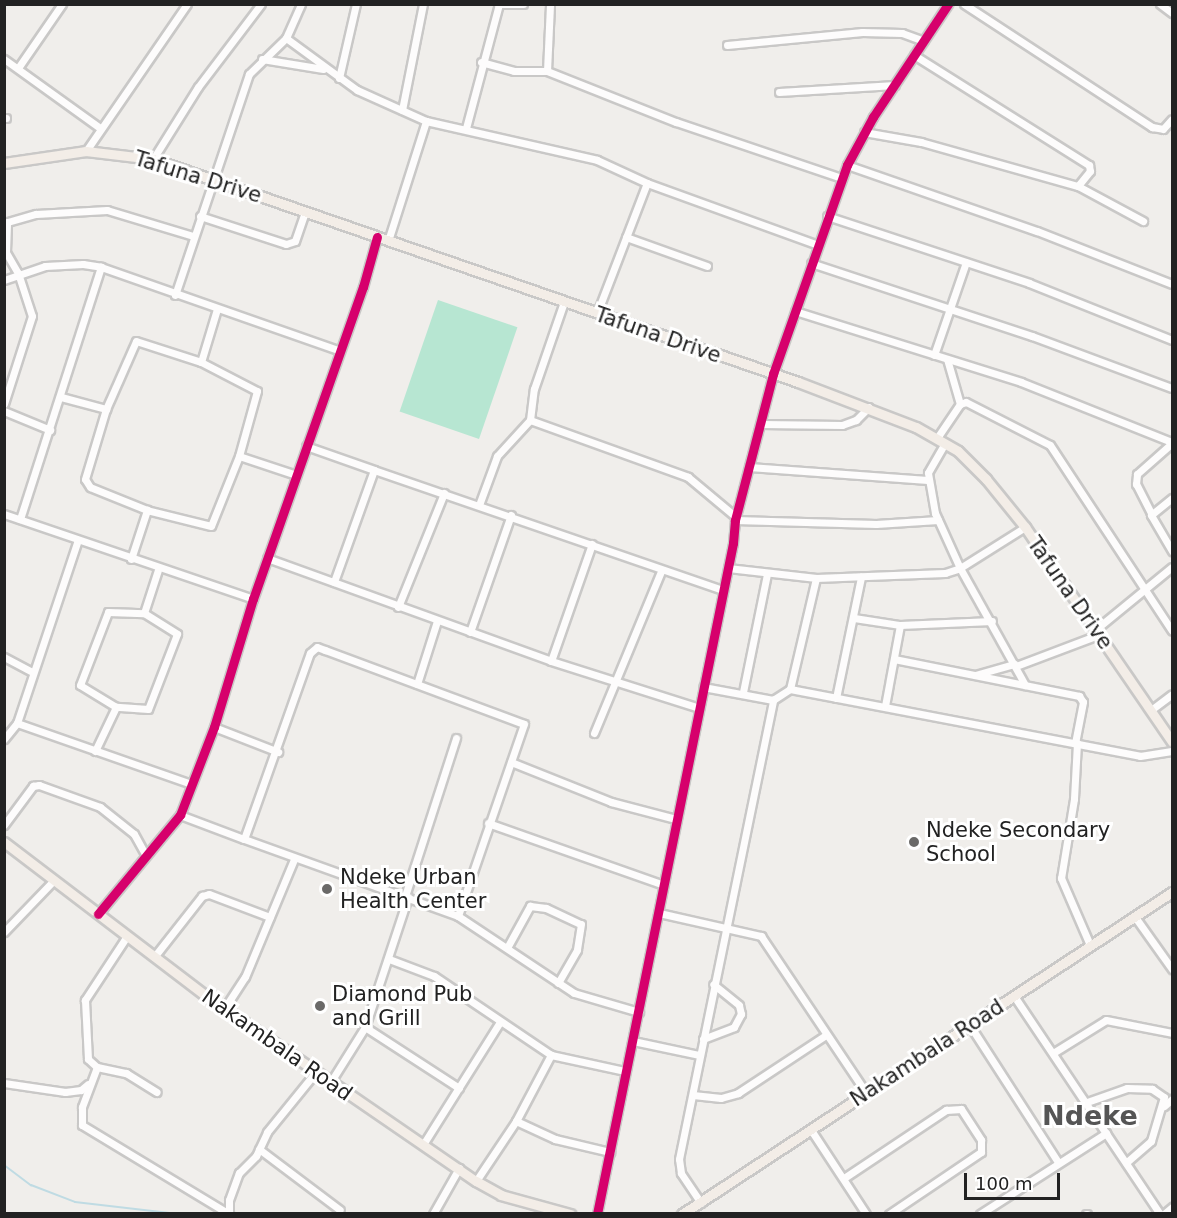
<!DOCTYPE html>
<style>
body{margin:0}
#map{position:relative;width:1177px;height:1218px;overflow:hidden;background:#f0eeeb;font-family:"DejaVu Sans",sans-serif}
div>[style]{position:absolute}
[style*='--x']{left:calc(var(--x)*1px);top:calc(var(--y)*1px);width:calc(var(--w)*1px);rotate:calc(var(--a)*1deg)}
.pitch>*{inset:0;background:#b7e6d2;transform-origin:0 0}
.stream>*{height:2px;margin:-1px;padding:0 1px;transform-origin:1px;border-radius:1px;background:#bfdbe3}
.roads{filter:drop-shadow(2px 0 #c9c8c7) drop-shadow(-2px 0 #c9c8c7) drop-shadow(0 2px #c9c8c7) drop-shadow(0 -2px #c9c8c7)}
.minor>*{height:7px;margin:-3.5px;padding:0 3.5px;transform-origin:3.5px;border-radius:3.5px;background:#fdfcfc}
.major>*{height:9px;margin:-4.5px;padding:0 4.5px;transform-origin:4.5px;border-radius:4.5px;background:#f3ede7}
.cycleway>*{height:9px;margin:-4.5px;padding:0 4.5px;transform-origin:4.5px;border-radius:4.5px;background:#d6006c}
.dots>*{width:16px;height:16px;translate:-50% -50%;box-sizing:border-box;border:3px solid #fff;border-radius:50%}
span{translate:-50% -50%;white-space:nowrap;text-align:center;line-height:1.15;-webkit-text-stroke:6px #fff;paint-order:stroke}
.street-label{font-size:21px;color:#222}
.poi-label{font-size:21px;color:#222}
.left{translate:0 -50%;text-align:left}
.district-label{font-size:27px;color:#555;font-weight:700}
.frame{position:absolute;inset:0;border:6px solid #222;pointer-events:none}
.scale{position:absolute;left:964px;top:1173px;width:96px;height:27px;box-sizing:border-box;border:3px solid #222;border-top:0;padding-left:8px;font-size:18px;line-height:21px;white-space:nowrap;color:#222;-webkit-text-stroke:4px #fff;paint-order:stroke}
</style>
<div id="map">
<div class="pitch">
<i style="left:438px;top:300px;width:84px;height:118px;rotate:19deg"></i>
</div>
<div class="stream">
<i style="--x:4;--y:1165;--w:34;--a:37"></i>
<i style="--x:31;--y:1185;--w:47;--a:21.1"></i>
<i style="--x:75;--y:1202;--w:104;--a:6.6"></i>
</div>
<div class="roads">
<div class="minor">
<i style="--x:498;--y:4;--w:25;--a:0"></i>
<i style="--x:964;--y:4;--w:225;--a:33.2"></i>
<i style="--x:1152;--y:127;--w:11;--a:10"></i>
<i style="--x:1163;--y:129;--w:13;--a:-48"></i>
<i style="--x:1160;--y:4;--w:15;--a:37"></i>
<i style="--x:286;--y:38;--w:88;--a:36.2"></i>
<i style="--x:357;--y:90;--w:76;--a:24.2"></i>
<i style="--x:426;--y:121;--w:175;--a:12.8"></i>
<i style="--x:597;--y:160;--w:55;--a:24.7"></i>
<i style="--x:647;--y:183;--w:182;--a:19.9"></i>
<i style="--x:727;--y:45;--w:136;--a:-5.5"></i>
<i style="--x:862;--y:32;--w:40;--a:1.4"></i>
<i style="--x:902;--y:33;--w:23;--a:20"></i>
<i style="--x:914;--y:55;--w:207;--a:32.2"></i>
<i style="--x:1089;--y:165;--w:6;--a:81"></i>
<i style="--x:1090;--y:171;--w:19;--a:129"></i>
<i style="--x:4;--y:59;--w:118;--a:35.7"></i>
<i style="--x:262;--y:59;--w:62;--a:9.3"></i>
<i style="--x:481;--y:62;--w:34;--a:15"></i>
<i style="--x:514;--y:71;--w:33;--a:0"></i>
<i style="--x:547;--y:71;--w:139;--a:21.6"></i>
<i style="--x:676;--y:122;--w:174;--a:18.7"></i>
<i style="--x:18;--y:68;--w:78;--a:-55.5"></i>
<i style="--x:547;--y:71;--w:67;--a:-87.4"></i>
<i style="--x:339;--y:78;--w:76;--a:-77.1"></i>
<i style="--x:779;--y:92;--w:116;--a:-3.5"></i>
<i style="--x:402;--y:110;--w:108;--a:-78.8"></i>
<i style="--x:4;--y:118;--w:2;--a:0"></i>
<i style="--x:466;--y:128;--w:128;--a:-75.1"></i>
<i style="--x:864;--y:132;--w:58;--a:10"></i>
<i style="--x:921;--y:142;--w:163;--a:15.7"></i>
<i style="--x:1078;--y:186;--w:74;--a:28.3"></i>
<i style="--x:86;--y:151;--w:178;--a:-55.5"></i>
<i style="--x:153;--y:159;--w:85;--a:-58"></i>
<i style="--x:198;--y:87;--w:104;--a:-52.8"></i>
<i style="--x:847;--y:165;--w:201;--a:19.2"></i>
<i style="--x:1037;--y:231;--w:145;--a:21.4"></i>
<i style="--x:200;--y:216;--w:90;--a:18"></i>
<i style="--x:286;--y:244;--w:9;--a:-18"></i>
<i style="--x:295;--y:241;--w:31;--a:-71"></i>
<i style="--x:827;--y:216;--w:213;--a:18.3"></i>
<i style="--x:1029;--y:283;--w:154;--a:21.7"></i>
<i style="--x:4;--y:223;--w:33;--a:-16"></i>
<i style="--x:36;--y:214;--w:71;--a:-3.2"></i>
<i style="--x:107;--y:210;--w:90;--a:16.8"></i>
<i style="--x:626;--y:237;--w:86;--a:19.7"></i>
<i style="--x:388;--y:241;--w:126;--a:-72.4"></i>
<i style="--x:4;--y:249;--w:28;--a:60"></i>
<i style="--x:18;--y:273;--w:45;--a:72"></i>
<i style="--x:32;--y:316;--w:92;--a:107.7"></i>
<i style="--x:6;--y:252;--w:30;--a:-88"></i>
<i style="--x:811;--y:263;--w:233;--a:18.3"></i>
<i style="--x:1032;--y:336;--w:149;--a:20.4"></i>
<i style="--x:4;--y:280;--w:43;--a:-18.9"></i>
<i style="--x:45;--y:266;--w:38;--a:-3"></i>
<i style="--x:83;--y:264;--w:18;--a:9"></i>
<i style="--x:101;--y:267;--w:251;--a:19.3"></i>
<i style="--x:175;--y:295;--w:233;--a:-71.5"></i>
<i style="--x:249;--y:74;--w:52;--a:-44.2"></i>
<i style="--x:286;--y:38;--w:37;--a:-66"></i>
<i style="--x:795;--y:311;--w:237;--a:17.4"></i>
<i style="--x:1021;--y:382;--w:162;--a:21.7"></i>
<i style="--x:597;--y:313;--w:139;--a:-69"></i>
<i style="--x:136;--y:341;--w:68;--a:17.9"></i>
<i style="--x:201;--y:362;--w:63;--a:27.4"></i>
<i style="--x:257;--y:391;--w:67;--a:105.5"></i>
<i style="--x:239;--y:456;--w:75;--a:111.8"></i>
<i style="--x:211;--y:526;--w:66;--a:-166"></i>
<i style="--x:147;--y:510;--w:61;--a:-158"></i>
<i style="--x:90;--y:487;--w:9;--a:-122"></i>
<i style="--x:85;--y:479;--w:73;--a:-73.3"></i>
<i style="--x:106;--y:409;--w:74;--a:-66.2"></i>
<i style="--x:934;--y:355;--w:98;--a:-71"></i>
<i style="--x:947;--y:359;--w:47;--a:73.9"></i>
<i style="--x:201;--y:362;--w:55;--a:-73.2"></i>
<i style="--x:61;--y:397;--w:47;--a:14.9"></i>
<i style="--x:4;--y:411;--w:50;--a:22.4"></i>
<i style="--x:530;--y:420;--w:168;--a:19.8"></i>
<i style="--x:688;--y:477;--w:62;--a:39.8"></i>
<i style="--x:761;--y:424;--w:81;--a:0.7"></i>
<i style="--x:842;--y:425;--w:15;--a:-20"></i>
<i style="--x:856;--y:420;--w:18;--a:-45"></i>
<i style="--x:937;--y:438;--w:41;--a:-55.9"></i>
<i style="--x:960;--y:404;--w:6;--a:-18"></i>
<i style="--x:966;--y:402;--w:94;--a:27.1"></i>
<i style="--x:1050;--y:445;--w:222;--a:56.7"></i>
<i style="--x:945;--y:443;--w:34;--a:120"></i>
<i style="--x:928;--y:473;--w:41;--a:80.1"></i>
<i style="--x:935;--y:513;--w:60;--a:65.6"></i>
<i style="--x:960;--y:568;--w:134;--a:60.9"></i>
<i style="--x:306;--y:446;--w:72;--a:19.4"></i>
<i style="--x:374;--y:470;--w:119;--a:109.7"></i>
<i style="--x:239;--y:456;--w:60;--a:18.4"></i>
<i style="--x:749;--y:467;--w:179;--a:4.2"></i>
<i style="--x:374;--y:470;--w:368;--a:19"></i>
<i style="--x:1172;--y:498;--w:27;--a:141"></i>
<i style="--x:1151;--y:515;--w:42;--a:59.7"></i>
<i style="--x:479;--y:505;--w:52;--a:-69.8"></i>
<i style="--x:497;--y:456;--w:49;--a:-47.5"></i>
<i style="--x:530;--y:420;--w:31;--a:-83"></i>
<i style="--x:534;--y:389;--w:92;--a:-71"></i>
<i style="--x:1151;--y:513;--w:33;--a:-117"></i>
<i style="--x:1136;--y:484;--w:10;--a:-84"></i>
<i style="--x:1137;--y:474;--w:47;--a:-41.5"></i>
<i style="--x:4;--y:514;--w:263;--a:18.8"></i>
<i style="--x:20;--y:519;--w:265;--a:-72.2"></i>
<i style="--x:735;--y:520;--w:141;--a:1.6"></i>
<i style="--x:876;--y:524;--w:62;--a:-3.7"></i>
<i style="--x:267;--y:558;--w:302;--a:19.9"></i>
<i style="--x:551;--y:661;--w:155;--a:17.6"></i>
<i style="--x:131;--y:559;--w:52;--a:-71.9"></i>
<i style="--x:728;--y:568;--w:89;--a:6.5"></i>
<i style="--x:816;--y:578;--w:129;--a:-2.2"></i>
<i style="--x:945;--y:573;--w:16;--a:-18"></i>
<i style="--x:960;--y:568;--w:77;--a:-32.2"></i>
<i style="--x:398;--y:607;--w:123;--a:-68"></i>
<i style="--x:108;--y:612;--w:36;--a:2"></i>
<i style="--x:144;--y:613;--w:39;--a:32"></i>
<i style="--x:177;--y:634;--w:80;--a:111.1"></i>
<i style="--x:148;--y:709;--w:32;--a:-176"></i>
<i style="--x:116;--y:707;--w:42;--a:-148.6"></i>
<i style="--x:80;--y:685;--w:78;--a:-69"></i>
<i style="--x:144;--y:613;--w:45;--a:-72"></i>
<i style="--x:854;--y:618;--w:47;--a:8.7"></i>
<i style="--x:900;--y:625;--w:92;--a:-2.5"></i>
<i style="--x:1095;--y:630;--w:99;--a:-39.3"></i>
<i style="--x:470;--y:632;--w:124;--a:-70.7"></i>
<i style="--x:4;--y:657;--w:32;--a:28"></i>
<i style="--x:894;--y:659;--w:189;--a:11.3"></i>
<i style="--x:1079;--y:696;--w:7;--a:56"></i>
<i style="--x:1083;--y:702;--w:42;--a:101"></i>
<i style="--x:551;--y:661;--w:124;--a:-70.7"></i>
<i style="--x:1016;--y:666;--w:88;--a:-20.7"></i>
<i style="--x:975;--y:675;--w:41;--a:-15.8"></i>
<i style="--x:417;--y:684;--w:66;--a:-72.4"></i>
<i style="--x:790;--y:689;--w:114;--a:-76.8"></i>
<i style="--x:743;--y:692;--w:120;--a:-78.5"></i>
<i style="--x:836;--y:698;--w:124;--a:-78.3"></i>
<i style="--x:773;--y:700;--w:20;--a:-33"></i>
<i style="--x:790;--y:689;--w:356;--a:10.8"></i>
<i style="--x:1140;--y:756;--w:32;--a:-9"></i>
<i style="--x:885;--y:706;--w:82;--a:-79.5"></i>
<i style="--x:1151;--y:710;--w:26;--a:-37"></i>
<i style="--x:17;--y:723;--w:193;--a:-71.6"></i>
<i style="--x:214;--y:727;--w:69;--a:21.3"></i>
<i style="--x:594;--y:733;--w:175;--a:-67.5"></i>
<i style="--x:4;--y:739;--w:21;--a:-51"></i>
<i style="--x:17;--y:723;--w:184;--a:19.3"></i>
<i style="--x:1077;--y:743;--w:56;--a:93.1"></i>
<i style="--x:1074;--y:799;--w:80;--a:99.3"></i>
<i style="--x:1061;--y:878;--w:73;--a:66.6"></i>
<i style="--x:95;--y:751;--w:49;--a:-64.5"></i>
<i style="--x:511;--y:762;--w:108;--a:21.8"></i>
<i style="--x:611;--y:802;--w:67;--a:14.7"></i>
<i style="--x:180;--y:815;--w:68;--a:20.6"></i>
<i style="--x:244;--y:839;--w:197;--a:-70.5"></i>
<i style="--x:310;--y:653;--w:9;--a:-41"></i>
<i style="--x:317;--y:647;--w:9;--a:21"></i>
<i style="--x:325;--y:650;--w:212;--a:20.4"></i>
<i style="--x:524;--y:724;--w:203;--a:109"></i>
<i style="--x:488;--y:823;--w:183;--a:19.4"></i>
<i style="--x:4;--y:825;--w:49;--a:-53.4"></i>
<i style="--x:33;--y:786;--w:6;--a:-9"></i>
<i style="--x:39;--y:785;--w:65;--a:19.8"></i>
<i style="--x:100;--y:807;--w:43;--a:38.5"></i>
<i style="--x:134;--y:834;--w:23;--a:61"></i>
<i style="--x:244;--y:839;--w:227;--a:19.8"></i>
<i style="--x:458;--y:916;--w:139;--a:33.6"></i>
<i style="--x:574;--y:993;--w:68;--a:16.3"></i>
<i style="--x:405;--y:896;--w:166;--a:-72.1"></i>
<i style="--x:659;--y:913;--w:105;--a:12.7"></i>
<i style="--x:761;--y:936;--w:189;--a:56.2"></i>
<i style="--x:98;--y:914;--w:129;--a:-50.4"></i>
<i style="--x:180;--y:815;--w:94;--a:-68.9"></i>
<i style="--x:214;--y:727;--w:134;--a:-73.1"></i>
<i style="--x:253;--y:599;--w:331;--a:-70.6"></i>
<i style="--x:363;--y:287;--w:52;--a:-74.4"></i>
<i style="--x:1135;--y:917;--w:64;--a:54.6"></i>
<i style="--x:4;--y:932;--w:72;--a:-46.1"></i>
<i style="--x:127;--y:936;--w:77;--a:123.3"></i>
<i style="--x:85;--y:1000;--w:59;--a:87.1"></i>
<i style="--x:88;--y:1059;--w:12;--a:42"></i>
<i style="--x:97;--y:1067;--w:30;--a:12"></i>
<i style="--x:126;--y:1073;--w:36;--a:32"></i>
<i style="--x:508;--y:946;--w:46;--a:-61.2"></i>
<i style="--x:530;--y:906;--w:16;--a:7"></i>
<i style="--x:546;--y:908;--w:38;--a:25"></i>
<i style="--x:581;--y:924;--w:26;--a:99"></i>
<i style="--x:577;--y:950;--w:38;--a:120"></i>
<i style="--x:154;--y:957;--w:78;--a:-51.8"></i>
<i style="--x:202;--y:896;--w:7;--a:-16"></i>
<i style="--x:209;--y:894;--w:65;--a:20.7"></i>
<i style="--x:389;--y:959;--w:48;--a:20.7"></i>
<i style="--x:434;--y:976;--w:141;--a:34"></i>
<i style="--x:1014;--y:996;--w:262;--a:56.2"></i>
<i style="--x:224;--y:1009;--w:38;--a:-57"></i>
<i style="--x:245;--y:977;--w:128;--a:-67.4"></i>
<i style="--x:969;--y:1024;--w:164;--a:57.2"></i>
<i style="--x:365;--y:1027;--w:112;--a:33"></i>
<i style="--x:703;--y:1039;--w:33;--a:-21"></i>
<i style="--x:734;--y:1027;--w:15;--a:-62"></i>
<i style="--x:741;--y:1014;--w:9;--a:-103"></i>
<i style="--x:739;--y:1005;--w:33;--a:-141"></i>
<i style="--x:633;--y:1041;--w:67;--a:12"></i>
<i style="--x:1053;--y:1053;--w:62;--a:-31.9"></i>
<i style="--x:1106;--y:1020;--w:67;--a:11.1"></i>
<i style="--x:97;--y:1067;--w:43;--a:110.6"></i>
<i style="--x:82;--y:1107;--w:18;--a:90"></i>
<i style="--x:82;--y:1125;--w:172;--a:31.2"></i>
<i style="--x:4;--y:1083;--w:62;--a:8.4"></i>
<i style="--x:65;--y:1092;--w:16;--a:-7"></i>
<i style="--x:81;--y:1090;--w:9;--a:-41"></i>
<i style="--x:330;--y:1083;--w:66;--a:-58"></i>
<i style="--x:365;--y:1027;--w:137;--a:-71.7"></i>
<i style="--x:693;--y:1095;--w:28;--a:6"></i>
<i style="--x:721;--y:1098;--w:18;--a:-16"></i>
<i style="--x:738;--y:1093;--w:105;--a:-33.4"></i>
<i style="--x:1087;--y:1102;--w:42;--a:-19.3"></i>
<i style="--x:1127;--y:1088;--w:25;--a:2"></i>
<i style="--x:1152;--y:1089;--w:14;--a:34"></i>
<i style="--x:1164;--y:1097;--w:46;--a:106.5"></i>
<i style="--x:1151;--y:1141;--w:33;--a:139"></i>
<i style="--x:1164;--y:1106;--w:11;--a:-41"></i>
<i style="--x:516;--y:1121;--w:43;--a:24.8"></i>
<i style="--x:555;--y:1139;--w:57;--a:13.3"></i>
<i style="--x:811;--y:1130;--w:100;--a:56.8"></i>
<i style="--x:424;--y:1143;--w:143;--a:-57.9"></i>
<i style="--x:259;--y:1149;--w:101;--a:37"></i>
<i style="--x:844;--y:1178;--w:123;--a:-33.7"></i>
<i style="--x:946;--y:1110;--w:15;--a:-4"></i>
<i style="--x:961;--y:1109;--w:37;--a:57"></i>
<i style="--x:981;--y:1140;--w:12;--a:90"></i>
<i style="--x:981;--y:1152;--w:111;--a:146"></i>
<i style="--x:476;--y:1181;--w:72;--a:-56.3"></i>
<i style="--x:516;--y:1121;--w:75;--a:-62.1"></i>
<i style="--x:551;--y:1055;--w:76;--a:12.2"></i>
<i style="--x:701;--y:1203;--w:36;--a:-124"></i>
<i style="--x:681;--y:1173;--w:14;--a:-98"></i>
<i style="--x:679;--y:1159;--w:469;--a:-78.4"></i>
<i style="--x:773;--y:700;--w:71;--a:-169.5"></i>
<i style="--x:229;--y:1214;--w:14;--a:-90"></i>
<i style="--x:229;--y:1200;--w:29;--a:-70"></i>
<i style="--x:239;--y:1173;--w:24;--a:-45"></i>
<i style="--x:256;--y:1156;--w:26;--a:-65"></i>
<i style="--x:267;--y:1132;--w:76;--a:-50.9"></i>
<i style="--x:433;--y:1214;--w:53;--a:-60.5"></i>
<i style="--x:597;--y:1214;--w:685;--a:-78.54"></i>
<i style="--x:733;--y:543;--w:23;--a:-85"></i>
<i style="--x:735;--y:520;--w:151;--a:-75.4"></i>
<i style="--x:773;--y:374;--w:222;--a:-70.5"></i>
<i style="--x:847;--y:165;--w:55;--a:-61.6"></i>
<i style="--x:873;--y:117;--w:136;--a:-56.4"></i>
<i style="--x:980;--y:1214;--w:150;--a:-32.7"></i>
<i style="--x:1086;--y:1214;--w:1;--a:0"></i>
<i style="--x:1164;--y:1214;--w:11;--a:-41"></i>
</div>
<div class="major">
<i style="--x:4;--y:163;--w:83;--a:-8.3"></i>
<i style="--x:86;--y:151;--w:67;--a:6.8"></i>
<i style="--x:153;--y:159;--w:682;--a:19.07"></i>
<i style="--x:798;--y:382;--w:126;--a:20.9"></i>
<i style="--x:916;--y:427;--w:48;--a:29.7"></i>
<i style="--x:958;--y:451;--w:40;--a:45"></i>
<i style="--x:986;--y:479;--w:62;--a:50.9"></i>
<i style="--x:1025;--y:527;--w:260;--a:55.6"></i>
<i style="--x:4;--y:842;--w:253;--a:37.3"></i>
<i style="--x:205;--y:995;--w:329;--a:34.5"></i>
<i style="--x:476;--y:1181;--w:29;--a:29"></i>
<i style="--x:501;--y:1195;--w:72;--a:15.4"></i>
<i style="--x:682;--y:1214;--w:586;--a:-33.31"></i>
</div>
</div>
<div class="cycleway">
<i style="--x:98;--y:914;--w:129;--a:-50.4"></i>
<i style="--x:180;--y:815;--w:94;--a:-68.9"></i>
<i style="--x:214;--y:727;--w:134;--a:-73.1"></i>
<i style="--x:253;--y:599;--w:331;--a:-70.6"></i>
<i style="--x:363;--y:287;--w:52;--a:-74.4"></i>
<i style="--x:597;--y:1214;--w:685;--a:-78.54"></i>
<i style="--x:733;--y:543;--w:23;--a:-85"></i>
<i style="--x:735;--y:520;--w:151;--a:-75.4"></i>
<i style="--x:773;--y:374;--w:222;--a:-70.5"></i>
<i style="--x:847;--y:165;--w:55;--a:-61.6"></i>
<i style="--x:873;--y:117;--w:136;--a:-56.4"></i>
</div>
<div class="dots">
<i style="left:914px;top:842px;background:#6a6968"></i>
<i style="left:327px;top:889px;background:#6a6968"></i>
<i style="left:320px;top:1006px;background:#6a6968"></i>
</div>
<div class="street-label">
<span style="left:198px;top:177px;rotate:17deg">Tafuna Drive</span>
<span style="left:658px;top:335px;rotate:19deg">Tafuna Drive</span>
<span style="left:1070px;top:593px;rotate:55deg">Tafuna Drive</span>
<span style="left:277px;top:1045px;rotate:35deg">Nakambala Road</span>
<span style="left:927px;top:1053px;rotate:-33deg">Nakambala Road</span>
</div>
<div class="poi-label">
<span class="left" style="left:926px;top:842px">Ndeke Secondary<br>School</span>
<span class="left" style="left:340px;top:889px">Ndeke Urban<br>Health Center</span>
<span class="left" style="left:332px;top:1006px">Diamond Pub<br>and Grill</span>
</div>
<div class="district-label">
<span style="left:1090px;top:1116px">Ndeke</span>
</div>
<div class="frame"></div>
<div class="scale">100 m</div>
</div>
